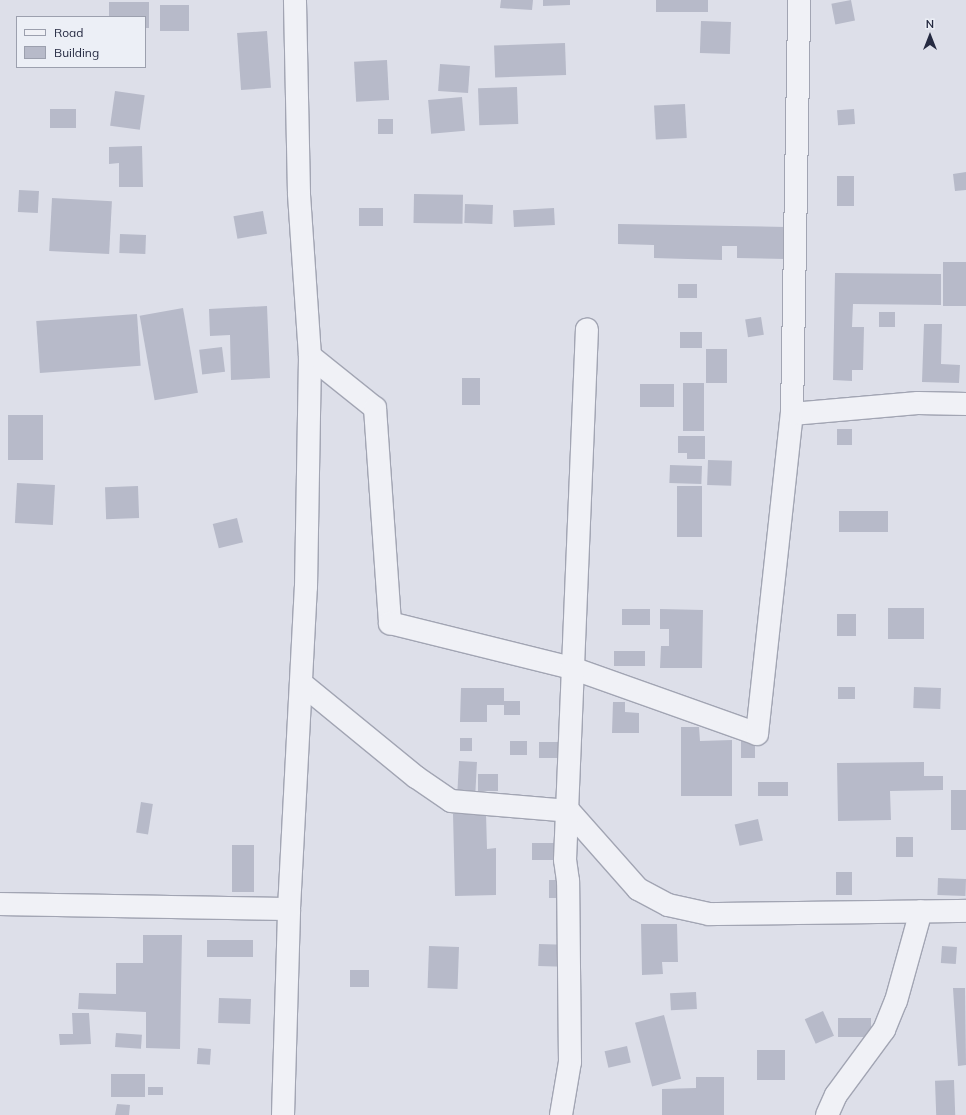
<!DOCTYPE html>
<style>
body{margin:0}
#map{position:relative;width:966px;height:1115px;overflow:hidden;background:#dddfe9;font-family:Mulish,sans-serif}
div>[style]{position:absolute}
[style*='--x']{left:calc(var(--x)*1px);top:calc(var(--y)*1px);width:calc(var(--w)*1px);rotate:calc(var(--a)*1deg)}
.building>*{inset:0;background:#b7bac9;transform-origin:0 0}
.roads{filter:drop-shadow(1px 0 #a2a5b3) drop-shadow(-1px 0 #a2a5b3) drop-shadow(0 1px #a2a5b3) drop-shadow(0 -1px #a2a5b3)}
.street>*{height:22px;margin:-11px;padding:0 11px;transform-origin:11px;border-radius:11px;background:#f0f1f6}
span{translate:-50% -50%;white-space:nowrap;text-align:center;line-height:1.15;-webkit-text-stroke:3.5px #eceff6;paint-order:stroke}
.legend{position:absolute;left:16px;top:16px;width:130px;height:52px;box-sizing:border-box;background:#eceff6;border:1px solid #9ca0ae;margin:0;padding:5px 7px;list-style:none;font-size:12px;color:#252a41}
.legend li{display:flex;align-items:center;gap:8px;height:20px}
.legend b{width:20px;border:1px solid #9ca0ae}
.north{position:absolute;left:910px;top:16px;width:40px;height:40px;-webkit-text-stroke:3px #eceff6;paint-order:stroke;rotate:0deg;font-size:11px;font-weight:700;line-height:16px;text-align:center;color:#252a41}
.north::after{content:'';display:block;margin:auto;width:14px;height:18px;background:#252a41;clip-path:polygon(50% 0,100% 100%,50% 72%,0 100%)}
</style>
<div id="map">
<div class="building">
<i style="clip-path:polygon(501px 0,533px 0,532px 10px,500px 8px)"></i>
<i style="clip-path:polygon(543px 0,570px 0,570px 5px,543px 6px)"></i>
<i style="left:656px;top:0;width:52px;height:12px"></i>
<i style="left:851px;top:0;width:21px;height:20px;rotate:79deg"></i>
<i style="clip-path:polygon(109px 2px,149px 2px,149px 28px,145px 28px,145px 17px,109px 17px)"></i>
<i style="left:160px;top:5px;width:29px;height:26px"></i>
<i style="left:701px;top:21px;width:30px;height:32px;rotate:2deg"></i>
<i style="left:267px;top:31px;width:57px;height:30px;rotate:86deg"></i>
<i style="left:565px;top:43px;width:32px;height:71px;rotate:88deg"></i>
<i style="left:387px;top:60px;width:40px;height:33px;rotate:87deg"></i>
<i style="left:440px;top:64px;width:30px;height:27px;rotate:4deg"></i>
<i style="left:517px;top:87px;width:37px;height:39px;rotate:88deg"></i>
<i style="left:115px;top:91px;width:30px;height:35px;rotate:8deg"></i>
<i style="left:462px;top:97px;width:34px;height:34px;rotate:85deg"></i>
<i style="left:685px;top:104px;width:34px;height:31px;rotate:87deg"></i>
<i style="left:50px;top:109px;width:26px;height:19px"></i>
<i style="left:854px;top:109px;width:15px;height:17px;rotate:86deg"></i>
<i style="left:378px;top:119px;width:15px;height:15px"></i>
<i style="clip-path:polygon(142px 146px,143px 187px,119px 187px,119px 163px,109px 164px,109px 147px)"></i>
<i style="clip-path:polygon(966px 172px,966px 190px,955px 191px,953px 174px)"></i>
<i style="left:837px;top:176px;width:17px;height:30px"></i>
<i style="left:19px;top:190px;width:20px;height:22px;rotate:3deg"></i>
<i style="left:414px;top:194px;width:49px;height:29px;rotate:1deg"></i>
<i style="left:52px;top:198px;width:60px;height:53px;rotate:3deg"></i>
<i style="left:465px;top:204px;width:28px;height:19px;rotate:2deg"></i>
<i style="left:359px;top:208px;width:24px;height:18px"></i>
<i style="left:554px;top:208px;width:17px;height:41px;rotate:87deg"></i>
<i style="left:263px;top:211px;width:23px;height:30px;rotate:80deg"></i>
<i style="clip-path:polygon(618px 224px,786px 227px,785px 259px,737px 258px,737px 246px,722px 246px,722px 260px,654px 258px,654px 245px,618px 244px)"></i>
<i style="left:120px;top:234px;width:26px;height:19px;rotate:2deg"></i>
<i style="left:943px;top:262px;width:23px;height:44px"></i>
<i style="clip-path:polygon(835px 273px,941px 274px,941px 305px,853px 304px,852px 327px,864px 327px,863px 370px,852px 370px,852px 381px,833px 380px)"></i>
<i style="left:678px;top:284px;width:19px;height:14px"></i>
<i style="clip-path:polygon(267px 306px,270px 378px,231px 380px,230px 335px,210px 336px,209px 309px)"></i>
<i style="left:183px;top:308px;width:86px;height:44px;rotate:80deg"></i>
<i style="left:879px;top:312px;width:16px;height:15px"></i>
<i style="left:137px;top:314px;width:52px;height:101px;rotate:86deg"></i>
<i style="left:761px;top:317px;width:18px;height:16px;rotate:81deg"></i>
<i style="clip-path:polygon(924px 324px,942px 324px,941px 364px,960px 365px,959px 383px,922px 382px)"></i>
<i style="left:680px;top:332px;width:22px;height:16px"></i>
<i style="left:222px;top:347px;width:25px;height:23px;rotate:83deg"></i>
<i style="left:706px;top:349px;width:21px;height:34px"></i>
<i style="left:462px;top:378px;width:18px;height:27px"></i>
<i style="left:683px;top:383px;width:21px;height:48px"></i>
<i style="left:674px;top:384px;width:23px;height:34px;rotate:90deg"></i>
<i style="left:8px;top:415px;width:35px;height:45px"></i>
<i style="left:837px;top:429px;width:15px;height:16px"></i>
<i style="clip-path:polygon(678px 436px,705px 436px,705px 459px,687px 459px,687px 453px,678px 453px)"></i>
<i style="left:708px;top:460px;width:24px;height:25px;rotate:2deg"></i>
<i style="left:670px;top:465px;width:32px;height:18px;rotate:2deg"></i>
<i style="left:17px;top:483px;width:38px;height:40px;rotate:3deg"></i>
<i style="left:138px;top:486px;width:32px;height:33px;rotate:88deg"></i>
<i style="left:702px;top:486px;width:51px;height:25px;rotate:90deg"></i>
<i style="left:888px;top:511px;width:21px;height:49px;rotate:90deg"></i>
<i style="left:237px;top:518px;width:25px;height:25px;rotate:76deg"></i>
<i style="left:888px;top:608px;width:36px;height:31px"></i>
<i style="left:622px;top:609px;width:28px;height:16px"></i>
<i style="clip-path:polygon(660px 609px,703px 610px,702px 668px,660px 668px,661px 646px,669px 646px,669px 629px,660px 629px)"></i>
<i style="left:837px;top:614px;width:19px;height:22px"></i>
<i style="left:645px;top:651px;width:15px;height:31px;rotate:90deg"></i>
<i style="left:855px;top:687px;width:12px;height:17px;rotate:90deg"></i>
<i style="left:914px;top:687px;width:27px;height:21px;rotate:2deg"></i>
<i style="clip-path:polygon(461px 688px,504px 688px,504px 701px,520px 701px,520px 715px,504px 715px,504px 705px,487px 705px,487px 722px,460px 722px)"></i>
<i style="clip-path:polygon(613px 702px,625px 702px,625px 712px,639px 713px,639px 733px,612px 733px)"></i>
<i style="clip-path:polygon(681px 727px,699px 727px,700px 741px,732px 740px,732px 796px,681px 796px)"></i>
<i style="left:460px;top:738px;width:12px;height:13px"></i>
<i style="left:510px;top:741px;width:17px;height:14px"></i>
<i style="left:741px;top:741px;width:14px;height:17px"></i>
<i style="left:539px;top:742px;width:24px;height:16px"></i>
<i style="left:459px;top:761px;width:18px;height:30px;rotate:3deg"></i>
<i style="clip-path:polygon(924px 762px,924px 776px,943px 776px,943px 790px,890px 791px,891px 820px,838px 821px,837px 763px)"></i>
<i style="left:478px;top:774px;width:20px;height:17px"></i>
<i style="left:758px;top:782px;width:30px;height:14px"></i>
<i style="left:951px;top:790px;width:15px;height:40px"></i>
<i style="left:141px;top:802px;width:12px;height:31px;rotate:9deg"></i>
<i style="clip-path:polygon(486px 813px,487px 849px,496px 848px,496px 895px,455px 896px,453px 814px)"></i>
<i style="left:758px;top:819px;width:22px;height:24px;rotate:77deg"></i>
<i style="left:896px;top:837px;width:17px;height:20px"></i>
<i style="left:532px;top:843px;width:29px;height:17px"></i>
<i style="left:232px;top:845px;width:22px;height:47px"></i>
<i style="left:836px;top:872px;width:16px;height:23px"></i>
<i style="left:938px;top:878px;width:28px;height:17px;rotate:2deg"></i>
<i style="left:549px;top:880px;width:12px;height:18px"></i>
<i style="clip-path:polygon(641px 924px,677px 924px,678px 962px,662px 962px,663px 974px,642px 975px)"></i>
<i style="clip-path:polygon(143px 935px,182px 935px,180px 1049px,146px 1048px,146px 1012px,78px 1009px,79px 993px,116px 994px,116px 963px,143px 963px)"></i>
<i style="left:253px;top:940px;width:17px;height:46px;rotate:90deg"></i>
<i style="left:539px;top:944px;width:25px;height:22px;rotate:2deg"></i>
<i style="left:429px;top:946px;width:30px;height:42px;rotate:2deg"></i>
<i style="left:942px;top:946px;width:15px;height:17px;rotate:4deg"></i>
<i style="left:350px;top:970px;width:19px;height:17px"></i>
<i style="clip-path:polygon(953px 988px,965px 988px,966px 1065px,958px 1066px)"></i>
<i style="left:696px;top:992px;width:17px;height:26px;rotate:87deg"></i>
<i style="left:219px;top:998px;width:32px;height:25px;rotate:2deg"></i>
<i style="left:823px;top:1011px;width:27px;height:20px;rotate:66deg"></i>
<i style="clip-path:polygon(72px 1013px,89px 1013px,91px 1044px,60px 1045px,59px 1034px,73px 1034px)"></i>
<i style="left:664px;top:1015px;width:66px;height:30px;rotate:75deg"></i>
<i style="left:838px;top:1018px;width:33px;height:19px"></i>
<i style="left:116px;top:1033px;width:26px;height:14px;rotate:4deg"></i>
<i style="left:627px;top:1046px;width:17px;height:23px;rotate:77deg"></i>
<i style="left:198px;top:1048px;width:13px;height:16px;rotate:4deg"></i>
<i style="left:757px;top:1050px;width:28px;height:30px"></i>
<i style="left:111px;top:1074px;width:34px;height:23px"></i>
<i style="clip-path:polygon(696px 1077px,724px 1077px,724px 1115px,662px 1115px,662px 1089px,696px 1088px)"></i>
<i style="left:954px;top:1080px;width:35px;height:19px;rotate:88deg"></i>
<i style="left:148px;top:1087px;width:15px;height:8px"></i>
<i style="clip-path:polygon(117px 1104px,130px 1105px,129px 1115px,115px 1115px)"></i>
</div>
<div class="roads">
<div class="street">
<i style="--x:310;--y:356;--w:83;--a:38.7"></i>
<i style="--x:375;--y:408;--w:216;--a:86"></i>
<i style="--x:390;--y:623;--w:187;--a:13.9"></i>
<i style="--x:572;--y:668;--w:196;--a:19.6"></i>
<i style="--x:757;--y:734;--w:322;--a:-83.8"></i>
<i style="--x:792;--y:414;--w:126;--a:-5"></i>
<i style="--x:918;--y:403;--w:48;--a:1.2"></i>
<i style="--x:792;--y:414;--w:414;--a:-89"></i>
<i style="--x:301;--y:683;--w:149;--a:39.3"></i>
<i style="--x:416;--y:777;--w:42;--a:34.4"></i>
<i style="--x:451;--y:801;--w:118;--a:4.8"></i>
<i style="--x:569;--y:811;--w:104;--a:48.5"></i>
<i style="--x:638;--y:889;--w:34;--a:28"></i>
<i style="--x:668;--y:905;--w:42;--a:12.4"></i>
<i style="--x:709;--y:914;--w:257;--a:-0.7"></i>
<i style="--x:0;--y:904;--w:289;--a:1"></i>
<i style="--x:283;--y:1115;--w:206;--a:-88.3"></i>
<i style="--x:289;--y:909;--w:322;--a:-87"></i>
<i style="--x:306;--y:587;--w:231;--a:-89"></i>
<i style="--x:310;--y:356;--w:163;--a:-93.9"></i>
<i style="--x:299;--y:193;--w:193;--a:-91.2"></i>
<i style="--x:561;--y:1115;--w:54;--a:-80.4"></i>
<i style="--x:570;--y:1062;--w:181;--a:-90.6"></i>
<i style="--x:568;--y:881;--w:21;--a:-98"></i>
<i style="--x:565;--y:860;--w:531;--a:-87.63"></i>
<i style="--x:827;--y:1115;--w:22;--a:-66"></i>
<i style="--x:836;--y:1095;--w:81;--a:-53.6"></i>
<i style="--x:884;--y:1030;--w:31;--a:-68"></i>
<i style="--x:896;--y:1001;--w:93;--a:-74.5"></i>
</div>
</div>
<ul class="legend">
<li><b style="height:5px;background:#f0f1f6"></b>Road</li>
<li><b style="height:11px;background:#b7bac9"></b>Building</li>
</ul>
<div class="north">N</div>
</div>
